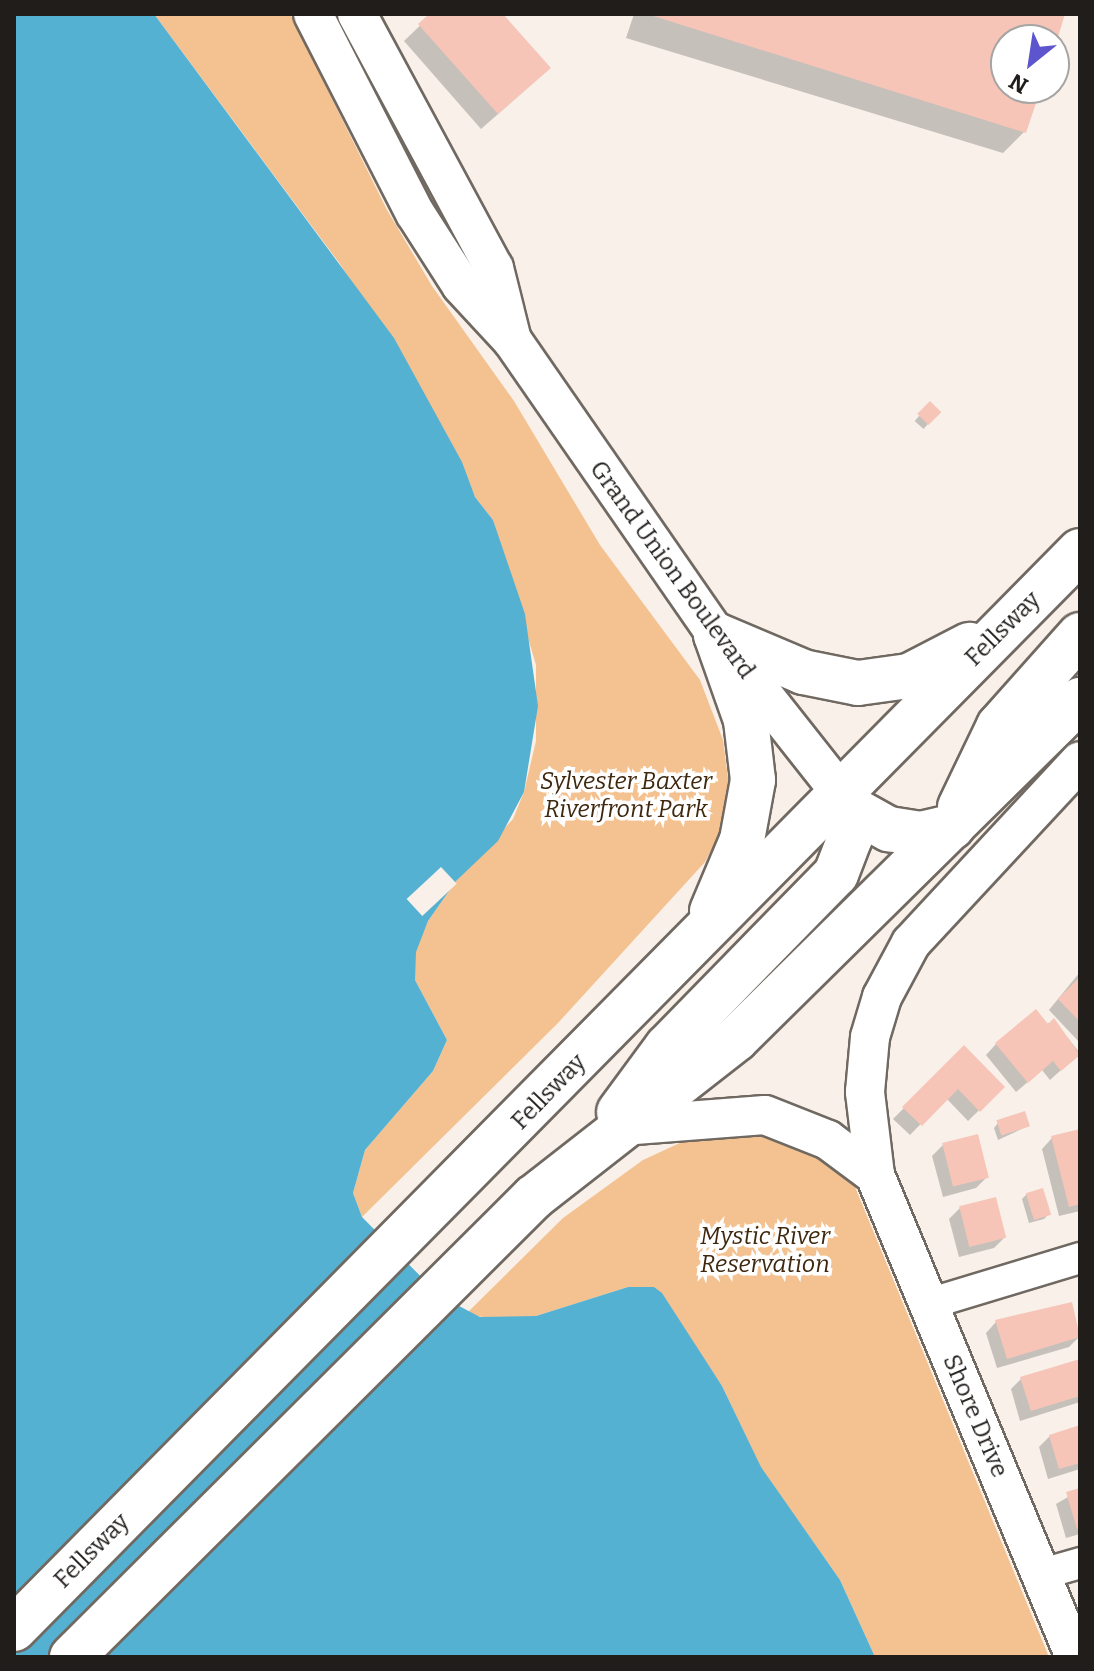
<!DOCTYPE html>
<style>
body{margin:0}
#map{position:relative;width:1094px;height:1671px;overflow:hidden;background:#f8f0e9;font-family:Bitter,serif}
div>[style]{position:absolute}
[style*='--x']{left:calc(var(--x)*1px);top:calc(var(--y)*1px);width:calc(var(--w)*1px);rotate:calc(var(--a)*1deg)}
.green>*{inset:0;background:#f4c290}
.water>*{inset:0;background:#55b1d2}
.pier>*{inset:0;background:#f8f0e9;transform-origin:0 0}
.shadow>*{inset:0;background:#0003;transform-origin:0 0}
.building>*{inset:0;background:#f6c5b8;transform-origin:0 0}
.roads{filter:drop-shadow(2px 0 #706962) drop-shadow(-2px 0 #706962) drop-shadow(0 2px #706962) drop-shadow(0 -2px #706962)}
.minor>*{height:30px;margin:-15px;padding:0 15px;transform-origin:15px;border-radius:15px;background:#fff}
.tertiary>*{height:38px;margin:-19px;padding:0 19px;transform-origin:19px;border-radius:19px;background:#fff}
.trunk>*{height:44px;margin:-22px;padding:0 22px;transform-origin:22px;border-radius:22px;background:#fff}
span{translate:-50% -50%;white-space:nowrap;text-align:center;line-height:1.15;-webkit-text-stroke:7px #fff;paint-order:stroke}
.street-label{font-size:24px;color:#201d1b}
.park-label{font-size:24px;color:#3f280e;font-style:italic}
.frame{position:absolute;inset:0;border:16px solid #201d1b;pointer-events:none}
.north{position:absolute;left:990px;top:24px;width:80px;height:80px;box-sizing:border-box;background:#fff;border:2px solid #a6a5a4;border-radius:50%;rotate:210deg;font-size:22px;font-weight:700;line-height:32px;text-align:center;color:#201d1b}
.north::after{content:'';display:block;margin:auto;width:28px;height:36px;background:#5d55cd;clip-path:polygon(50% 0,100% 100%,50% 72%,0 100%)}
</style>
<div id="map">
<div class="green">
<i style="clip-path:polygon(154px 14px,290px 14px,387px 210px,432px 286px,514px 401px,600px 545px,700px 680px,723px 740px,729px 786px,723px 828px,705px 862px,558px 1023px,362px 1217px,353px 1193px,365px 1150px,433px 1071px,447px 1040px,415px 980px,415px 952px,428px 921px,456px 881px,513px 819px,524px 792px,536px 741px,536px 665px,493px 520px,475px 497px,440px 424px,340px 264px)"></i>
<i style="clip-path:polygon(767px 1132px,815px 1151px,855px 1187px,1049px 1657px,875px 1657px,840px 1580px,761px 1468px,722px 1386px,681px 1327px,628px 1287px,536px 1316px,499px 1320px,466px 1314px,563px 1218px,643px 1160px,697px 1135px)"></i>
</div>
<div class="water">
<i style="clip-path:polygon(14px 14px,154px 14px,394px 338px,462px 462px,475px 497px,493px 520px,525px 614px,538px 706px,524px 792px,498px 841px,456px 881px,428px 921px,416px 952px,415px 980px,447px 1040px,433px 1071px,365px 1150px,353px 1193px,362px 1217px,440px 1296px,480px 1317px,536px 1316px,628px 1287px,654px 1287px,662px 1293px,722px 1386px,761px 1467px,840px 1580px,875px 1657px,14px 1657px)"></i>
</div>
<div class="pier">
<i style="left:441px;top:867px;width:23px;height:47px;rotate:47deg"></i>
</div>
<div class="shadow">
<i style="clip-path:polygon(432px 14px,500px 14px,532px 84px,481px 129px,404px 41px)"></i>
<i style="clip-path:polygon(634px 14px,1063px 14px,1054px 42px,1006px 40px,1006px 88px,1039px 88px,1024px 132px,1003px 153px,626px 38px)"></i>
<i style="left:930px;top:404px;width:12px;height:23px;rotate:42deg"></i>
<i style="clip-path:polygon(1080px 972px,1080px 1043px,1049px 1010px)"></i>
<i style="clip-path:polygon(1054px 1021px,1080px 1053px,1050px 1080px,1042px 1070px,1016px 1092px,986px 1055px,996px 1044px)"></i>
<i style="clip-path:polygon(964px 1048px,1003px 1087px,968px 1121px,946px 1098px,910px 1135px,893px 1119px)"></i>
<i style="clip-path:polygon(998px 1123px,1028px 1126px,998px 1140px,994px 1128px)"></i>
<i style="clip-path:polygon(1080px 1131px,1080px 1211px,1059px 1216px,1042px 1149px,1052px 1138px)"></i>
<i style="clip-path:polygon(943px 1145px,987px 1177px,976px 1188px,943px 1197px,932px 1156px)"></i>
<i style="clip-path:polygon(1027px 1194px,1049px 1214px,1044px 1219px,1029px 1223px,1022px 1199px)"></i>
<i style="clip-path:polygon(960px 1208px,1004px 1238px,994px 1248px,959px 1257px,949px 1219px)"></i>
<i style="clip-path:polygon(996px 1322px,1080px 1336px,1069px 1347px,997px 1368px,986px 1333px)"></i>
<i style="clip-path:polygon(1080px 1361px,1080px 1402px,1020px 1421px,1011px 1389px,1021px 1379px)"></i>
<i style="clip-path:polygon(1080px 1427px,1080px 1469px,1048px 1479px,1039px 1447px,1050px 1436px)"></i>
<i style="clip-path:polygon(1080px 1490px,1080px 1534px,1066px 1538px,1056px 1504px)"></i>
</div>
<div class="building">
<i style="clip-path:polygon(429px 14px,503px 14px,551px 68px,498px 114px,418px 24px)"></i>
<i style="clip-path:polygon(647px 14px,1065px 14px,1055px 47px,1054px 40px,1006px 40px,1006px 88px,1041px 88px,1026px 133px)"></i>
<i style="left:930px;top:401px;width:16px;height:18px;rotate:45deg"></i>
<i style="clip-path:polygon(1080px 977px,1080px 1022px,1058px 999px)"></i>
<i style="clip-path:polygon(1036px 1009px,1048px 1024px,1054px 1018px,1080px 1055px,1061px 1071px,1053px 1061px,1028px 1083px,995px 1043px)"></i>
<i style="clip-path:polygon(964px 1045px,1005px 1087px,980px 1112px,958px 1089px,922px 1126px,902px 1107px)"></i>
<i style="left:1025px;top:1111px;width:16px;height:30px;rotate:72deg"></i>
<i style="clip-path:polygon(1080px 1129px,1080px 1204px,1069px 1207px,1051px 1136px)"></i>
<i style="left:978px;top:1134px;width:45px;height:37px;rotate:76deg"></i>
<i style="left:1043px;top:1188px;width:28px;height:18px;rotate:73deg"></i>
<i style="left:996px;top:1197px;width:42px;height:38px;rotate:76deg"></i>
<i style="clip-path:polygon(1072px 1302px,1080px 1337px,1007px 1359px,995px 1320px)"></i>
<i style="clip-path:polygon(1080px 1359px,1080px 1396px,1031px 1411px,1020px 1377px)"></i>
<i style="clip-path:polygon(1080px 1425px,1080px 1463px,1059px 1469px,1049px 1435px)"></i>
<i style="clip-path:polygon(1080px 1488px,1080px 1528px,1077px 1529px,1066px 1492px)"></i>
</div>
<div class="roads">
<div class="minor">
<i style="--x:928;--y:1304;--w:159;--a:-16.8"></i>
<i style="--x:1042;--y:1574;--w:40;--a:-16"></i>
</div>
<div class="tertiary">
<i style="--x:313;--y:14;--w:224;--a:62.9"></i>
<i style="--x:415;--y:213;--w:85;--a:57.4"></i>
<i style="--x:461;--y:285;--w:75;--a:47.2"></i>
<i style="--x:512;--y:340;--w:359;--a:55.3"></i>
<i style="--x:716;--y:635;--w:201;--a:51.7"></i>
<i style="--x:357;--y:14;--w:289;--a:61.7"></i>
<i style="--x:494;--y:268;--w:74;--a:76"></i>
<i style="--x:622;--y:1126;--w:143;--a:-4.4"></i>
<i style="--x:765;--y:1115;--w:68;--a:21.6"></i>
<i style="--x:828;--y:1140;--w:59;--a:36.7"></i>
<i style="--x:1075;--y:1657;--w:522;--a:-112.54"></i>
<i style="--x:875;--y:1175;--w:84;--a:-96.9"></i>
<i style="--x:865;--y:1092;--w:55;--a:-84.8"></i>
<i style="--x:870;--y:1037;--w:42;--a:-73.3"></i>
<i style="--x:882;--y:997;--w:61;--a:-61.8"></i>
<i style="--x:911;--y:943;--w:248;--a:-47.1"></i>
</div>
<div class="trunk">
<i style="--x:716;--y:635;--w:95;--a:23"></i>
<i style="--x:803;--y:672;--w:56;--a:11.3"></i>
<i style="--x:858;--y:683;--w:51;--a:-7.8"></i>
<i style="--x:909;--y:676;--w:68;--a:-27.3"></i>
<i style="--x:841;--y:793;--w:23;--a:50"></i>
<i style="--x:856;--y:811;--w:38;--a:29"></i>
<i style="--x:889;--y:829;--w:32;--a:9"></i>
<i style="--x:921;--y:834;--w:32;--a:-13"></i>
<i style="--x:960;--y:807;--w:90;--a:-64.3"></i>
<i style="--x:999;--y:726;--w:122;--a:-48.3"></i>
<i style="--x:712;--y:911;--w:77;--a:-67.1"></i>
<i style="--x:742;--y:840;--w:61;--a:-79.6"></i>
<i style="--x:753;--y:780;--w:60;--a:-96.7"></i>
<i style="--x:746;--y:720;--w:90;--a:-109.4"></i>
<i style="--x:619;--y:1112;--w:81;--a:-53.6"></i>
<i style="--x:667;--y:1047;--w:242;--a:-45.7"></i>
<i style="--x:836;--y:874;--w:39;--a:-69"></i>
<i style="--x:850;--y:838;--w:46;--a:-101.3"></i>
<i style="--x:14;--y:1629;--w:1516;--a:-45.32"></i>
<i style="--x:72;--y:1657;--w:652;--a:-44.88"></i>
<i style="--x:534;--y:1197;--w:256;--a:-38"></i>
<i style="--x:736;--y:1039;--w:483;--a:-44.6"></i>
</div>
</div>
<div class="street-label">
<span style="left:672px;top:570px;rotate:54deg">Grand Union Boulevard</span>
<span style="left:1003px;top:629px;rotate:-45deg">Fellsway</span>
<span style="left:549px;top:1092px;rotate:-46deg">Fellsway</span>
<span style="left:975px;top:1416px;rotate:67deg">Shore Drive</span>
<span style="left:92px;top:1551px;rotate:-45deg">Fellsway</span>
</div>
<div class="park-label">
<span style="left:626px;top:796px">Sylvester Baxter<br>Riverfront Park</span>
<span style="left:765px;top:1251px">Mystic River<br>Reservation</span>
</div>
<div class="frame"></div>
<div class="north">N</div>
</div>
